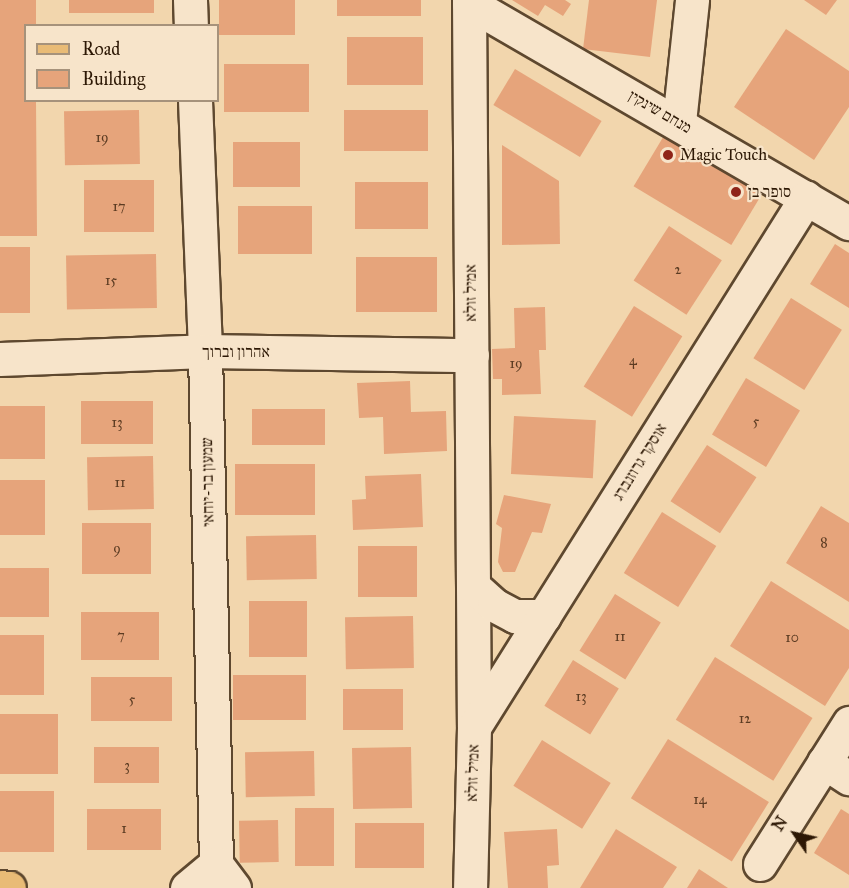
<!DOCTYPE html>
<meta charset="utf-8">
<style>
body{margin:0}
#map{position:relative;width:849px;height:888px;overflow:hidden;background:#f2d6ad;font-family:"IM FELL Great Primer","Frank Ruhl Libre",serif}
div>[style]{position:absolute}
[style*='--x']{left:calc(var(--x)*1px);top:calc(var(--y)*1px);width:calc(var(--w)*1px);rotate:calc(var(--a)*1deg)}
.building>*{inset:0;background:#e6a47b;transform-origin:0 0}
.roads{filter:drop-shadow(2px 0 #5e482f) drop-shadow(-2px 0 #5e482f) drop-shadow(0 2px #5e482f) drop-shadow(0 -2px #5e482f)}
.minor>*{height:33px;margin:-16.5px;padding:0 16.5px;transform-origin:16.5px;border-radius:16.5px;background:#f7e4ca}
.major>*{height:33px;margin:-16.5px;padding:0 16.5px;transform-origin:16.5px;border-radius:16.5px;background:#e9bb76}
.dots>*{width:16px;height:16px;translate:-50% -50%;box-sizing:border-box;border:3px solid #f7e4ca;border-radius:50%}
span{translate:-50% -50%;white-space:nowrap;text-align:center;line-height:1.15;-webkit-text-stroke:4.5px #f7e4ca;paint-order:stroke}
.number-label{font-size:14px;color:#5b3b22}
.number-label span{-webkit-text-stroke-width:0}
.street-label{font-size:16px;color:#2d1805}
.poi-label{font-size:16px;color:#2d1805}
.left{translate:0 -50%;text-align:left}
.legend{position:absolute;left:24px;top:24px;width:195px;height:78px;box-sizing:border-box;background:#f7e4ca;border:2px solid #a6927b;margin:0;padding:8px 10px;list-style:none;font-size:18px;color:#2d1805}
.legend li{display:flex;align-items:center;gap:12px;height:30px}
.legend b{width:30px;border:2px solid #a6927b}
.north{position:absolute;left:765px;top:804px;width:60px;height:60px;-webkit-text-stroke:4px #f7e4ca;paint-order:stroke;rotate:304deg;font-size:16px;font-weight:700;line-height:24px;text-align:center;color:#2d1805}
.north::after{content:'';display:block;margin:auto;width:21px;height:27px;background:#2d1805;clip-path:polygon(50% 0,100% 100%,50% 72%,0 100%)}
</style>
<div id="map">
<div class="building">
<i style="clip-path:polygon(0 0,36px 0,36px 26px,26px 26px,26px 100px,36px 100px,37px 236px,0 236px)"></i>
<i style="left:69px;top:0;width:85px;height:13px"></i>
<i style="left:219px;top:0;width:76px;height:35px"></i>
<i style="left:337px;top:0;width:84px;height:16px"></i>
<i style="clip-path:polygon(512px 0,565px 0,571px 4px,563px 16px,545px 5px,538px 16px)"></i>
<i style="clip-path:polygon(589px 0,657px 0,650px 57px,583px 49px)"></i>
<i style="clip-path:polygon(804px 0,837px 0,826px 15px)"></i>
<i style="clip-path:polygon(786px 29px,849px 71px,849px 107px,814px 160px,734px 107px)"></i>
<i style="left:423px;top:37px;width:48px;height:76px;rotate:90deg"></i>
<i style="left:309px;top:64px;width:48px;height:85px;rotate:90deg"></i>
<i style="left:515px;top:69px;width:101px;height:42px;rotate:31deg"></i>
<i style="left:139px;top:110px;width:54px;height:75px;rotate:89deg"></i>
<i style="left:428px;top:110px;width:41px;height:84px;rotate:90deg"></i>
<i style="left:665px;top:134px;width:114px;height:61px;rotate:31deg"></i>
<i style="left:300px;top:142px;width:45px;height:67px;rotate:90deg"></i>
<i style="clip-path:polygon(502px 145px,559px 181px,560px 244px,502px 245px)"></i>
<i style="left:154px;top:180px;width:52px;height:70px;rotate:90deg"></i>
<i style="left:428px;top:182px;width:47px;height:73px;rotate:90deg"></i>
<i style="left:312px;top:206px;width:48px;height:74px;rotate:90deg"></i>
<i style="left:669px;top:226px;width:63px;height:65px;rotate:33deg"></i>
<i style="clip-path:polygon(835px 244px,849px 253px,849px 308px,810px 284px)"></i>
<i style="left:30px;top:247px;width:66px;height:30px;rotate:90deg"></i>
<i style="left:156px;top:254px;width:54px;height:90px;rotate:89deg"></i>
<i style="left:437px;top:257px;width:55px;height:81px;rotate:90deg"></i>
<i style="left:791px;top:298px;width:60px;height:71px;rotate:32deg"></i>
<i style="left:634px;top:306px;width:57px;height:95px;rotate:32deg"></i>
<i style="clip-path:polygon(545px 307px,546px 350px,539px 350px,541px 394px,502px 395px,502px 379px,493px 379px,492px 349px,515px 348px,514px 308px)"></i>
<i style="left:746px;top:378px;width:63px;height:66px;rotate:31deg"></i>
<i style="clip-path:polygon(410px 381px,411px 412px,446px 411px,447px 451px,384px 454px,383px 417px,359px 418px,357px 383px)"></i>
<i style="left:153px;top:401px;width:43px;height:72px;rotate:90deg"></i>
<i style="left:0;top:406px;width:45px;height:53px"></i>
<i style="left:325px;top:409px;width:36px;height:73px;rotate:90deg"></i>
<i style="left:514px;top:416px;width:82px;height:58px;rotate:3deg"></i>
<i style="left:707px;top:445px;width:59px;height:67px;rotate:33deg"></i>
<i style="left:153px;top:456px;width:53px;height:66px;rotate:89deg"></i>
<i style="left:235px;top:464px;width:80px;height:51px"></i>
<i style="clip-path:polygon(421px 474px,423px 527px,353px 530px,352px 500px,366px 499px,365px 476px)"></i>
<i style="left:45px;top:480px;width:55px;height:45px;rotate:90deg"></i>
<i style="clip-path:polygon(504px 495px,551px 504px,542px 533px,532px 532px,515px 572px,503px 572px,498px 562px,502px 528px,496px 524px)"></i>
<i style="clip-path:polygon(821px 506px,849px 523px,849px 602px,786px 563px)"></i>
<i style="left:662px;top:512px;width:64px;height:72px;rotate:32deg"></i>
<i style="left:151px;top:523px;width:51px;height:69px;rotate:90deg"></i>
<i style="left:316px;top:535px;width:44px;height:70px;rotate:89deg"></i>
<i style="left:417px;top:546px;width:51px;height:59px;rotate:90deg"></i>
<i style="left:0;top:568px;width:49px;height:49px"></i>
<i style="clip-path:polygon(771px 581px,849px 630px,849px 668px,825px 706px,730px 646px)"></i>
<i style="left:615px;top:594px;width:54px;height:67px;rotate:32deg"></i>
<i style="left:249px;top:601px;width:58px;height:56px"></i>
<i style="left:81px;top:612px;width:78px;height:48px"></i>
<i style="left:413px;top:616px;width:52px;height:68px;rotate:89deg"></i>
<i style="left:44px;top:635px;width:60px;height:44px;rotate:90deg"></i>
<i style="left:715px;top:657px;width:115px;height:74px;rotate:32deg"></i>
<i style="left:573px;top:660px;width:54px;height:54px;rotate:32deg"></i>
<i style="left:306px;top:675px;width:45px;height:73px;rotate:90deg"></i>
<i style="left:172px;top:677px;width:44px;height:81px;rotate:90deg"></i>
<i style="left:403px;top:689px;width:41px;height:60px;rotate:90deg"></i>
<i style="left:58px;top:714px;width:60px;height:58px;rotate:90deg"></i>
<i style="left:668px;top:739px;width:119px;height:70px;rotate:32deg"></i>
<i style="left:542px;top:740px;width:81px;height:54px;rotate:32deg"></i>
<i style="left:159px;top:747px;width:36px;height:65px;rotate:90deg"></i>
<i style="left:411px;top:747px;width:61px;height:59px;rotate:89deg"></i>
<i style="left:314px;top:751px;width:45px;height:69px;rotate:89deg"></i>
<i style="left:0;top:791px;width:54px;height:61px"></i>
<i style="left:334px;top:808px;width:58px;height:39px;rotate:90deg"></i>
<i style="left:87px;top:809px;width:74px;height:41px"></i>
<i style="clip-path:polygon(841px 809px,849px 814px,849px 875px,814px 853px)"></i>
<i style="left:278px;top:820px;width:42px;height:39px;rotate:89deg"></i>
<i style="left:424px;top:823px;width:45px;height:69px;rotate:90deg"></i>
<i style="clip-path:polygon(557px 829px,559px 865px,547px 866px,548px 888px,508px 888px,504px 832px)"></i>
<i style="clip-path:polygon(616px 829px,677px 867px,663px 888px,580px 888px)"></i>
<i style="clip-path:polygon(699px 869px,728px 888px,687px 888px)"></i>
</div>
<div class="roads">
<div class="minor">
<i style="--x:190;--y:0;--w:26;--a:88"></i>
<i style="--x:469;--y:0;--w:727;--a:89.61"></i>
<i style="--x:474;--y:727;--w:161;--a:91.4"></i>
<i style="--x:469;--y:3;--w:439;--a:30.1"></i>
<i style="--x:195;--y:100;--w:251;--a:87.7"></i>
<i style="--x:205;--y:351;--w:513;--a:88.77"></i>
<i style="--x:216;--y:864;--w:30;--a:53"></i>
<i style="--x:679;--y:122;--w:123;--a:-83.9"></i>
<i style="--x:0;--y:359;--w:205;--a:-2.2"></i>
<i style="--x:205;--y:351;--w:267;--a:0.9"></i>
<i style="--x:473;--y:586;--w:28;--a:42"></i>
<i style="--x:494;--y:605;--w:24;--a:28"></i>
<i style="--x:515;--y:616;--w:29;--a:0"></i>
<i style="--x:474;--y:727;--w:625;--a:-57.89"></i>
<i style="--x:824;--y:762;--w:30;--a:33"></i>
<i style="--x:760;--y:864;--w:167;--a:-57.7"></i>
<i style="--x:187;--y:888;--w:38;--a:-40"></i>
</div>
<div class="major">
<i style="--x:0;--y:887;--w:9;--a:6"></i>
</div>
</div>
<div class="dots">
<i style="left:668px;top:155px;background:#8f2418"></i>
<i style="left:736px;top:192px;background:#8f2418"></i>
</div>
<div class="number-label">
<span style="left:102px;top:138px">19</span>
<span style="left:119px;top:207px">17</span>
<span style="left:678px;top:270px">2</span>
<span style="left:111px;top:281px">15</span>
<span style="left:633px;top:361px">4</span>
<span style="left:516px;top:364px">19</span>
<span style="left:756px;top:422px">5</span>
<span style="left:117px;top:423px">13</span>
<span style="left:120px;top:483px">11</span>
<span style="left:824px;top:543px">8</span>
<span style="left:117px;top:549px">9</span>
<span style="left:121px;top:636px">7</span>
<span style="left:620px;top:637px">11</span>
<span style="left:792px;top:638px">10</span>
<span style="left:581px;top:697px">13</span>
<span style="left:132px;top:700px">5</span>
<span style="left:745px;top:719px">12</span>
<span style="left:127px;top:766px">3</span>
<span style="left:700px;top:800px">14</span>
<span style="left:124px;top:829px">1</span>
</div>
<div class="street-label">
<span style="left:660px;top:112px;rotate:30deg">מנחם שינקין</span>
<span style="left:471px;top:293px;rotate:-90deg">אמיל זולא</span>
<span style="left:236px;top:352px">אהרון וברוך</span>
<span style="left:640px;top:462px;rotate:-58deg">אוסקר גרוזנברג</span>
<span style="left:208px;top:482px;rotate:-91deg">שמעון בר-יוחאי</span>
<span style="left:473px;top:773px;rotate:-88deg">אמיל זולא</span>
</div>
<div class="poi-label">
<span class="left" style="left:680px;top:155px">Magic Touch</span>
<span class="left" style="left:748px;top:192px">סופר בן</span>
</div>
<ul class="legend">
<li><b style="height:8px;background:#e9bb76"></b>Road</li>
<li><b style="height:16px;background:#e6a47b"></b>Building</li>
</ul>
<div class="north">N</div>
</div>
